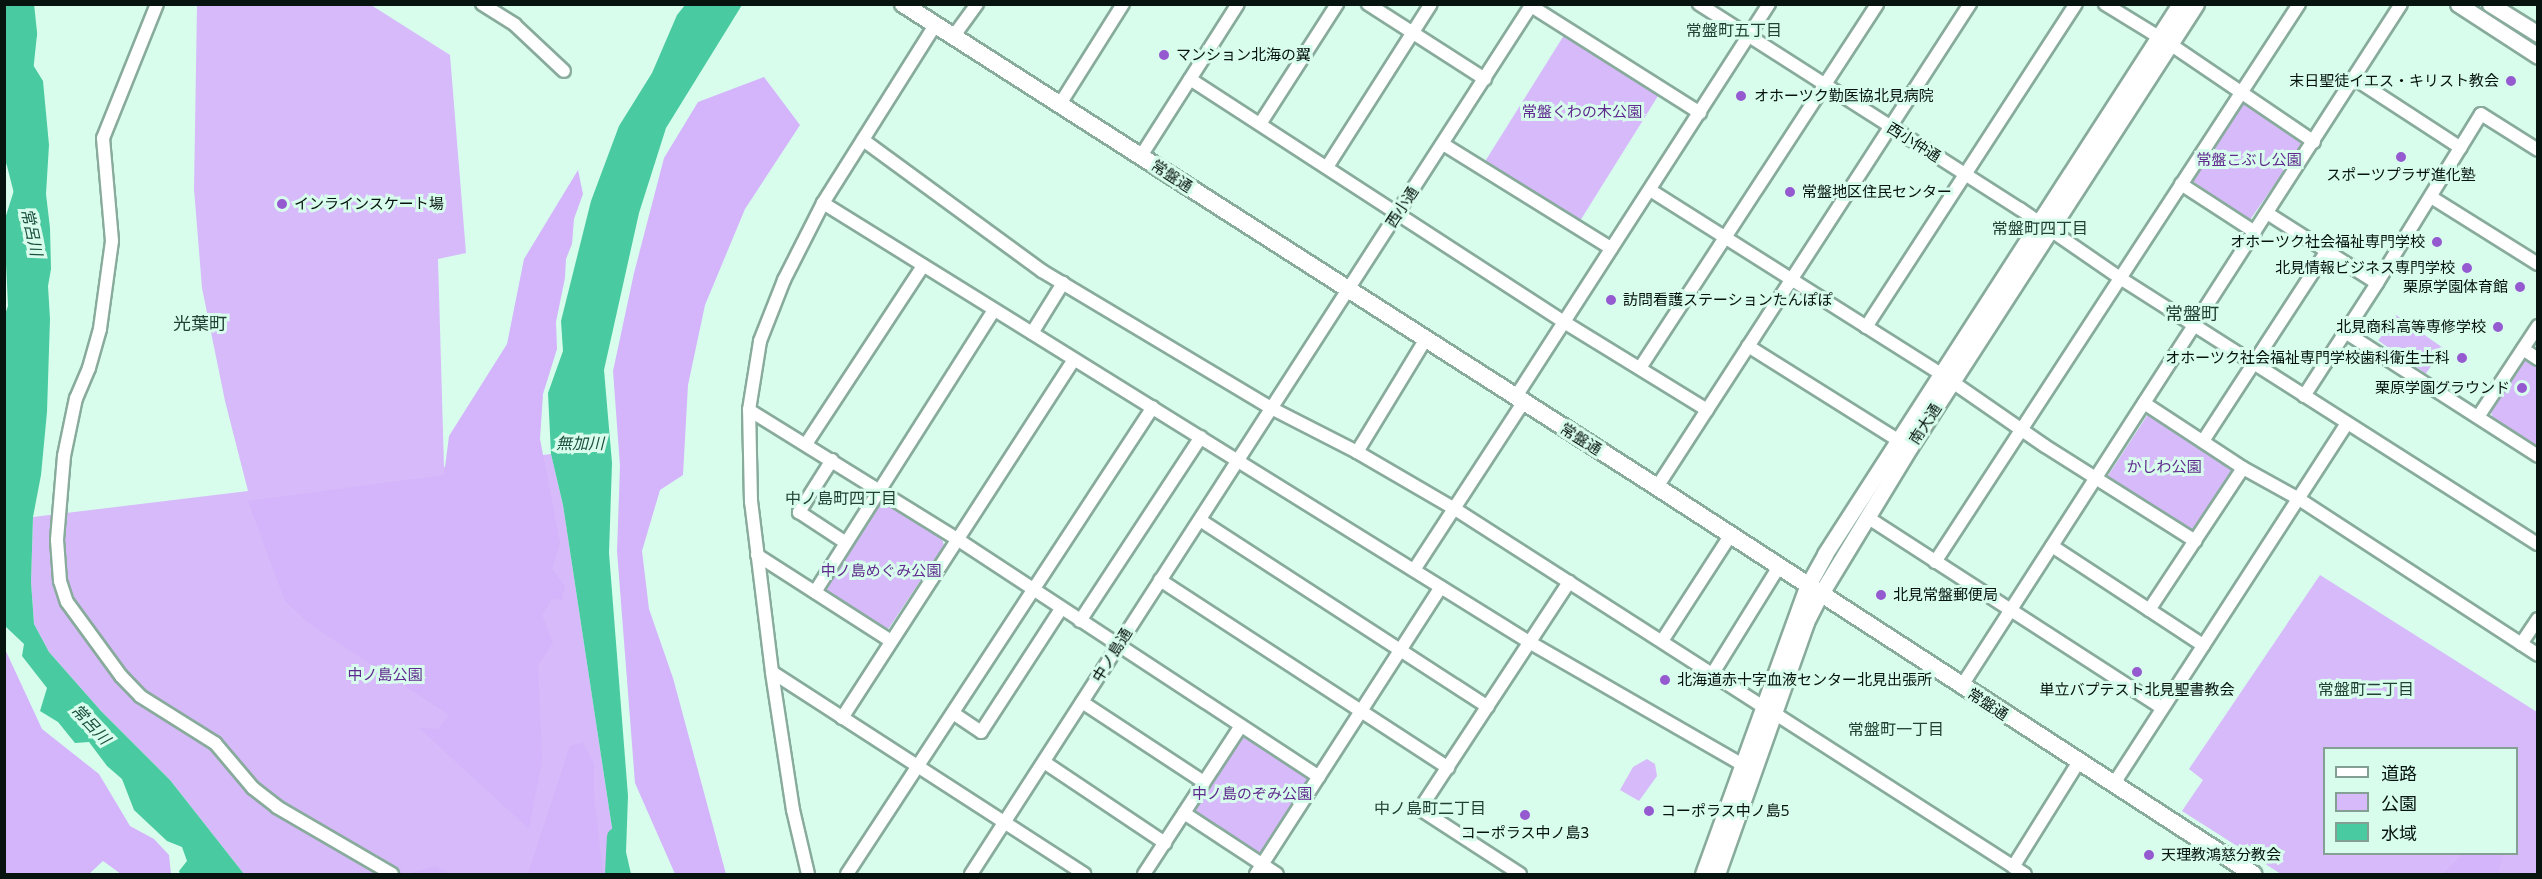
<!DOCTYPE html>
<meta charset="utf-8">
<style>
body{margin:0}
#map{position:relative;width:2542px;height:879px;overflow:hidden;background:#d8fded;font-family:Commissioner,"Noto Sans JP",sans-serif}
div>[style]{position:absolute}
[style*='--x']{left:calc(var(--x)*1px);top:calc(var(--y)*1px);width:calc(var(--w)*1px);rotate:calc(var(--a)*1deg)}
.green>*{inset:0;background:#d6baf9;transform-origin:0 0}
.forest>*{inset:0;background:#d4b4fa}
.water>*{inset:0;background:#4acaa0}
.river>*{height:18px;margin:-9px;padding:0 9px;transform-origin:9px;border-radius:9px;background:#4acaa0}
.roads{filter:drop-shadow(2px 0 #88ab9c) drop-shadow(-2px 0 #88ab9c) drop-shadow(0 2px #88ab9c) drop-shadow(0 -2px #88ab9c)}
.minor>*{height:12px;margin:-6px;padding:0 6px;transform-origin:6px;border-radius:6px;background:#fff}
.tertiary>*{height:15px;margin:-7.5px;padding:0 7.5px;transform-origin:7.5px;border-radius:7.5px;background:#fff}
.secondary>*{height:16px;margin:-8px;padding:0 8px;transform-origin:8px;border-radius:8px;background:#fff}
.dots>*{width:16px;height:16px;translate:-50% -50%;box-sizing:border-box;border:3px solid #d8fded;border-radius:50%}
span{translate:-50% -50%;white-space:nowrap;text-align:center;line-height:1.15;-webkit-text-stroke:6px #d8fded;paint-order:stroke}
.poi-label{font-size:15px;color:#06130e}
.left{translate:0 -50%;text-align:left}
.right{translate:-100% -50%;text-align:right}
.park-label{font-size:15px;color:#5f2a8d}
.street-label{font-size:15px;color:#06130e}
.neighbourhood-label{font-size:16px;color:#214135}
.water-label{font-size:16px;color:#1a4e3d;font-style:italic}
.quarter-label{font-size:18px;color:#214135}
.frame{position:absolute;inset:0;border:6px solid #06130e;pointer-events:none}
.legend{position:absolute;left:2323px;top:747px;width:195px;height:108px;box-sizing:border-box;background:#d8fded;border:2px solid #849f94;margin:0;padding:8px 10px;list-style:none;font-size:18px;color:#06130e}
.legend li{display:flex;align-items:center;gap:12px;height:30px}
.legend b{width:30px;border:2px solid #849f94}
</style>
<div id="map">
<div class="green">
<i style="clip-path:polygon(197px 5px,371px 5px,450px 55px,466px 253px,438px 259px,444px 467px,551px 454px,563px 505px,619px 874px,244px 874px,170px 780px,101px 711px,49px 652px,34px 624px,31px 582px,33px 517px,248px 491px,225px 401px,202px 288px,194px 189px)"></i>
<i style="left:1566px;top:32px;width:112px;height:154px;rotate:32deg"></i>
<i style="left:2244px;top:101px;width:73px;height:95px;rotate:35deg"></i>
<i style="left:2396px;top:315px;width:58px;height:31px;rotate:35deg"></i>
<i style="clip-path:polygon(2529px 359px,2537px 365px,2537px 447px,2492px 417px,2491px 411px,2525px 360px)"></i>
<i style="left:2150px;top:411px;width:105px;height:79px;rotate:33deg"></i>
<i style="clip-path:polygon(884px 501px,942px 539px,944px 545px,889px 628px,883px 630px,825px 593px,824px 588px,879px 502px)"></i>
<i style="clip-path:polygon(evenodd,2320px 575px,2537px 712px,2537px 874px,2281px 874px,2182px 811px,2203px 780px,2189px 769px,2320px 575px,2324px 748px,2516px 748px,2516px 854px,2324px 854px,2324px 748px)"></i>
<i style="clip-path:polygon(1249px 735px,1307px 775px,1308px 783px,1262px 851px,1254px 854px,1196px 815px,1194px 808px,1241px 737px)"></i>
<i style="clip-path:polygon(1647px 759px,1655px 764px,1657px 776px,1639px 801px,1620px 790px,1633px 767px)"></i>
</div>
<div class="forest">
<i style="clip-path:polygon(764px 77px,800px 125px,745px 209px,705px 305px,688px 385px,683px 475px,660px 490px,642px 551px,649px 609px,673px 678px,726px 874px,675px 874px,635px 783px,617px 551px,620px 466px,613px 371px,634px 273px,664px 158px,698px 102px)"></i>
<i style="clip-path:polygon(578px 170px,583px 194px,574px 219px,572px 244px,566px 259px,565px 278px,556px 322px,557px 349px,543px 394px,540px 439px,560px 543px,552px 569px,565px 586px,562px 600px,552px 599px,542px 615px,553px 643px,538px 665px,542px 760px,529px 829px,419px 728px,438px 729px,449px 715px,311px 625px,285px 601px,248px 501px,444px 475px,449px 436px,507px 344px,524px 259px)"></i>
<i style="clip-path:polygon(4px 647px,42px 729px,99px 774px,130px 826px,154px 839px,169px 855px,171px 874px,121px 874px,103px 861px,89px 874px,5px 874px)"></i>
<i style="clip-path:polygon(583px 742px,594px 764px,594px 796px,603px 874px,528px 874px,570px 746px)"></i>
<i style="clip-path:polygon(2463px 854px,2502px 854px,2498px 874px,2443px 874px)"></i>
<i style="clip-path:polygon(435px 866px,452px 874px,408px 874px)"></i>
</div>
<div class="water">
<i style="clip-path:polygon(5px 4px,24px 5px,30px 60px,43px 81px,49px 145px,46px 194px,50px 228px,51px 269px,48px 286px,50px 319px,47px 412px,41px 475px,33px 517px,31px 582px,34px 624px,49px 652px,101px 711px,170px 780px,244px 874px,180px 874px,179px 871px,187px 861px,182px 847px,167px 841px,134px 810px,122px 779px,107px 766px,89px 742px,75px 743px,58px 722px,40px 711px,47px 688px,22px 656px,24px 644px,5px 626px,4px 317px,8px 306px,4px 222px,21px 168px,5px 145px)"></i>
<i style="clip-path:polygon(685px 5px,742px 5px,666px 128px,639px 213px,604px 370px,612px 463px,609px 553px,628px 796px,626px 852px,631px 874px,619px 874px,563px 505px,551px 454px,548px 393px,563px 351px,561px 321px,591px 201px,619px 126px,652px 73px,677px 15px)"></i>
</div>
<div class="river">
<i style="--x:25;--y:4;--w:30;--a:84"></i>
<i style="--x:28;--y:34;--w:31;--a:96"></i>
<i style="--x:13;--y:134;--w:27;--a:86"></i>
<i style="--x:15;--y:161;--w:40;--a:75.6"></i>
<i style="--x:614;--y:874;--w:37;--a:-87"></i>
</div>
<div class="roads">
<div class="minor">
<i style="--x:157;--y:4;--w:144;--a:111.9"></i>
<i style="--x:103;--y:138;--w:103;--a:85"></i>
<i style="--x:112;--y:241;--w:89;--a:97.8"></i>
<i style="--x:100;--y:329;--w:41;--a:105.8"></i>
<i style="--x:89;--y:368;--w:33;--a:113"></i>
<i style="--x:76;--y:398;--w:59;--a:101.7"></i>
<i style="--x:64;--y:456;--w:84;--a:94.8"></i>
<i style="--x:57;--y:540;--w:41;--a:85.8"></i>
<i style="--x:60;--y:581;--w:22;--a:72"></i>
<i style="--x:67;--y:602;--w:92;--a:53.9"></i>
<i style="--x:121;--y:676;--w:28;--a:46"></i>
<i style="--x:140;--y:696;--w:89;--a:32.1"></i>
<i style="--x:215;--y:743;--w:59;--a:49.8"></i>
<i style="--x:253;--y:788;--w:31;--a:38"></i>
<i style="--x:277;--y:807;--w:133;--a:30.2"></i>
<i style="--x:482;--y:4;--w:39;--a:32"></i>
<i style="--x:515;--y:25;--w:67;--a:43.2"></i>
<i style="--x:1368;--y:4;--w:139;--a:32.7"></i>
<i style="--x:1699;--y:4;--w:381;--a:32.6"></i>
<i style="--x:2020;--y:209;--w:121;--a:34.6"></i>
<i style="--x:2120;--y:278;--w:495;--a:32.5"></i>
<i style="--x:2105;--y:4;--w:76;--a:31.6"></i>
<i style="--x:2170;--y:44;--w:174;--a:34.2"></i>
<i style="--x:1531;--y:6;--w:200;--a:32.3"></i>
<i style="--x:953;--y:37;--w:41;--a:-54"></i>
<i style="--x:1190;--y:79;--w:446;--a:33"></i>
<i style="--x:1564;--y:322;--w:168;--a:31.6"></i>
<i style="--x:2355;--y:79;--w:126;--a:33.1"></i>
<i style="--x:1060;--y:104;--w:118;--a:-57.8"></i>
<i style="--x:1260;--y:124;--w:143;--a:-57.3"></i>
<i style="--x:863;--y:140;--w:222;--a:36.2"></i>
<i style="--x:1042;--y:271;--w:267;--a:30.9"></i>
<i style="--x:1271;--y:408;--w:97;--a:27.1"></i>
<i style="--x:1357;--y:452;--w:113;--a:30.2"></i>
<i style="--x:1455;--y:509;--w:367;--a:32.7"></i>
<i style="--x:1443;--y:144;--w:198;--a:31.8"></i>
<i style="--x:1141;--y:156;--w:180;--a:-57.5"></i>
<i style="--x:1327;--y:167;--w:193;--a:-57.5"></i>
<i style="--x:2181;--y:184;--w:88;--a:33"></i>
<i style="--x:1650;--y:190;--w:344;--a:32.3"></i>
<i style="--x:1941;--y:374;--w:126;--a:34.7"></i>
<i style="--x:2045;--y:446;--w:178;--a:32.3"></i>
<i style="--x:2431;--y:197;--w:126;--a:32.1"></i>
<i style="--x:823;--y:203;--w:831;--a:31.87"></i>
<i style="--x:1529;--y:642;--w:247;--a:29.9"></i>
<i style="--x:2267;--y:213;--w:130;--a:32.5"></i>
<i style="--x:1866;--y:327;--w:385;--a:-57"></i>
<i style="--x:2345;--y:332;--w:229;--a:32.7"></i>
<i style="--x:1032;--y:333;--w:59;--a:-58.2"></i>
<i style="--x:1748;--y:346;--w:177;--a:32.1"></i>
<i style="--x:2523;--y:349;--w:18;--a:34"></i>
<i style="--x:1640;--y:368;--w:434;--a:-56.9"></i>
<i style="--x:2304;--y:396;--w:135;--a:-57.1"></i>
<i style="--x:2377;--y:283;--w:198;--a:-58.4"></i>
<i style="--x:2481;--y:114;--w:67;--a:32.3"></i>
<i style="--x:1515;--y:398;--w:469;--a:-57.2"></i>
<i style="--x:2144;--y:403;--w:118;--a:33.3"></i>
<i style="--x:2243;--y:468;--w:64;--a:29"></i>
<i style="--x:2299;--y:499;--w:285;--a:33.1"></i>
<i style="--x:749;--y:410;--w:245;--a:31.8"></i>
<i style="--x:957;--y:539;--w:433;--a:33.3"></i>
<i style="--x:2478;--y:417;--w:109;--a:-56.6"></i>
<i style="--x:2203;--y:441;--w:227;--a:-56.9"></i>
<i style="--x:806;--y:444;--w:213;--a:-56.7"></i>
<i style="--x:1357;--y:452;--w:131;--a:-58.7"></i>
<i style="--x:832;--y:460;--w:62;--a:122.4"></i>
<i style="--x:799;--y:512;--w:56;--a:33.4"></i>
<i style="--x:1657;--y:487;--w:576;--a:-57.06"></i>
<i style="--x:1867;--y:517;--w:351;--a:32.9"></i>
<i style="--x:1200;--y:520;--w:343;--a:33"></i>
<i style="--x:2052;--y:546;--w:181;--a:33.3"></i>
<i style="--x:757;--y:555;--w:159;--a:32.7"></i>
<i style="--x:1935;--y:562;--w:666;--a:-56.88"></i>
<i style="--x:1414;--y:570;--w:199;--a:-56.9"></i>
<i style="--x:1160;--y:580;--w:344;--a:33.1"></i>
<i style="--x:815;--y:592;--w:334;--a:-57.6"></i>
<i style="--x:2149;--y:610;--w:170;--a:-56.5"></i>
<i style="--x:1080;--y:621;--w:220;--a:-56.7"></i>
<i style="--x:1662;--y:641;--w:125;--a:-57.1"></i>
<i style="--x:2521;--y:644;--w:30;--a:-56"></i>
<i style="--x:772;--y:672;--w:372;--a:32.9"></i>
<i style="--x:1713;--y:673;--w:123;--a:-58.2"></i>
<i style="--x:1961;--y:687;--w:812;--a:-57.21"></i>
<i style="--x:1082;--y:702;--w:146;--a:33.3"></i>
<i style="--x:953;--y:713;--w:34;--a:34"></i>
<i style="--x:981;--y:732;--w:147;--a:-57"></i>
<i style="--x:1774;--y:713;--w:298;--a:32.7"></i>
<i style="--x:842;--y:718;--w:427;--a:-57.1"></i>
<i style="--x:1044;--y:762;--w:146;--a:33.8"></i>
<i style="--x:2113;--y:785;--w:431;--a:-57.1"></i>
<i style="--x:1184;--y:813;--w:111;--a:33.3"></i>
<i style="--x:2013;--y:867;--w:123;--a:-58"></i>
<i style="--x:808;--y:874;--w:66;--a:-103.2"></i>
<i style="--x:793;--y:810;--w:140;--a:-98.7"></i>
<i style="--x:772;--y:672;--w:171;--a:-97"></i>
<i style="--x:751;--y:502;--w:92;--a:-91.2"></i>
<i style="--x:749;--y:410;--w:70;--a:-80.9"></i>
<i style="--x:760;--y:341;--w:66;--a:-68.5"></i>
<i style="--x:784;--y:280;--w:86;--a:-63.1"></i>
<i style="--x:823;--y:203;--w:210;--a:-57.8"></i>
<i style="--x:847;--y:874;--w:558;--a:-56.77"></i>
<i style="--x:971;--y:874;--w:1035;--a:-57.18"></i>
<i style="--x:1144;--y:874;--w:177;--a:-56.8"></i>
<i style="--x:1256;--y:874;--w:341;--a:-57.2"></i>
<i style="--x:1520;--y:874;--w:119;--a:-147"></i>
<i style="--x:1420;--y:809;--w:272;--a:-56.7"></i>
</div>
<div class="tertiary">
<i style="--x:2458;--y:4;--w:95;--a:33"></i>
<i style="--x:2490;--y:4;--w:57;--a:32"></i>
<i style="--x:1703;--y:874;--w:305;--a:-70.1"></i>
<i style="--x:1807;--y:587;--w:38;--a:-61"></i>
<i style="--x:1825;--y:554;--w:655;--a:-57.16"></i>
<i style="--x:1717;--y:874;--w:267;--a:-70.5"></i>
<i style="--x:1806;--y:622;--w:30;--a:-63"></i>
<i style="--x:1820;--y:595;--w:173;--a:-58.7"></i>
<i style="--x:1910;--y:447;--w:527;--a:-57.15"></i>
</div>
<div class="secondary">
<i style="--x:903;--y:4;--w:895;--a:32.64"></i>
<i style="--x:1657;--y:487;--w:711;--a:33"></i>
</div>
</div>
<div class="dots">
<i style="left:1164px;top:55px;background:#9559d0"></i>
<i style="left:2511px;top:81px;background:#9559d0"></i>
<i style="left:1741px;top:96px;background:#9559d0"></i>
<i style="left:2401px;top:157px;background:#9559d0"></i>
<i style="left:1790px;top:192px;background:#9559d0"></i>
<i style="left:282px;top:204px;background:#9559d0"></i>
<i style="left:2437px;top:242px;background:#9559d0"></i>
<i style="left:2467px;top:268px;background:#9559d0"></i>
<i style="left:2520px;top:287px;background:#9559d0"></i>
<i style="left:1611px;top:300px;background:#9559d0"></i>
<i style="left:2498px;top:327px;background:#9559d0"></i>
<i style="left:2462px;top:358px;background:#9559d0"></i>
<i style="left:2522px;top:388px;background:#9559d0"></i>
<i style="left:1881px;top:595px;background:#9559d0"></i>
<i style="left:2137px;top:672px;background:#9559d0"></i>
<i style="left:1665px;top:680px;background:#9559d0"></i>
<i style="left:1649px;top:811px;background:#9559d0"></i>
<i style="left:1525px;top:815px;background:#9559d0"></i>
<i style="left:2149px;top:855px;background:#9559d0"></i>
</div>
<div class="poi-label">
<span class="left" style="left:1176px;top:55px">マンション北海の翼</span>
<span class="right" style="left:2499px;top:81px">末日聖徒イエス・キリスト教会</span>
<span class="left" style="left:1754px;top:96px">オホーツク勤医協北見病院</span>
<span style="left:2401px;top:175px">スポーツプラザ進化塾</span>
<span class="left" style="left:1802px;top:192px">常盤地区住民センター</span>
<span class="left" style="left:294px;top:204px">インラインスケート場</span>
<span class="right" style="left:2425px;top:242px">オホーツク社会福祉専門学校</span>
<span class="right" style="left:2455px;top:268px">北見情報ビジネス専門学校</span>
<span class="right" style="left:2508px;top:287px">栗原学園体育館</span>
<span class="left" style="left:1623px;top:300px">訪問看護ステーションたんぽぽ</span>
<span class="right" style="left:2486px;top:327px">北見商科高等専修学校</span>
<span class="right" style="left:2450px;top:358px">オホーツク社会福祉専門学校歯科衛生士科</span>
<span class="right" style="left:2510px;top:388px">栗原学園グラウンド</span>
<span class="left" style="left:1893px;top:595px">北見常盤郵便局</span>
<span class="left" style="left:1677px;top:680px">北海道赤十字血液センター北見出張所</span>
<span style="left:2137px;top:690px">単立バプテスト北見聖書教会</span>
<span class="left" style="left:1661px;top:811px">コーポラス中ノ島5</span>
<span style="left:1525px;top:833px">コーポラス中ノ島3</span>
<span class="left" style="left:2161px;top:855px">天理教鴻慈分教会</span>
</div>
<div class="park-label">
<span style="left:1582px;top:112px">常盤くわの木公園</span>
<span style="left:2249px;top:160px">常盤こぶし公園</span>
<span style="left:2164px;top:467px">かしわ公園</span>
<span style="left:881px;top:571px">中ノ島めぐみ公園</span>
<span style="left:385px;top:675px">中ノ島公園</span>
<span style="left:1252px;top:794px">中ノ島のぞみ公園</span>
</div>
<div class="street-label">
<span style="left:1914px;top:142px;rotate:32deg">西小仲通</span>
<span style="left:1172px;top:176px;rotate:33deg">常盤通</span>
<span style="left:1402px;top:207px;rotate:-57deg">西小通</span>
<span style="left:1925px;top:424px;rotate:-57deg">南大通</span>
<span style="left:1581px;top:439px;rotate:32deg">常盤通</span>
<span style="left:1112px;top:655px;rotate:-58deg">中ノ島通</span>
<span style="left:1988px;top:704px;rotate:33deg">常盤通</span>
</div>
<div class="neighbourhood-label">
<span style="left:1734px;top:30px">常盤町五丁目</span>
<span style="left:2040px;top:228px">常盤町四丁目</span>
<span style="left:841px;top:498px">中ノ島町四丁目</span>
<span style="left:2366px;top:689px">常盤町二丁目</span>
<span style="left:1896px;top:729px">常盤町一丁目</span>
<span style="left:1430px;top:808px">中ノ島町二丁目</span>
</div>
<div class="water-label">
<span style="left:32px;top:232px;rotate:78deg">常呂川</span>
<span style="left:580px;top:443px">無加川</span>
<span style="left:91px;top:724px;rotate:47deg">常呂川</span>
</div>
<div class="quarter-label">
<span style="left:2192px;top:313px">常盤町</span>
<span style="left:200px;top:323px">光葉町</span>
</div>
<div class="frame"></div>
<ul class="legend">
<li><b style="height:8px;background:#fff"></b>道路</li>
<li><b style="height:16px;background:#d6baf9"></b>公園</li>
<li><b style="height:16px;background:#4acaa0"></b>水域</li>
</ul>
</div>
